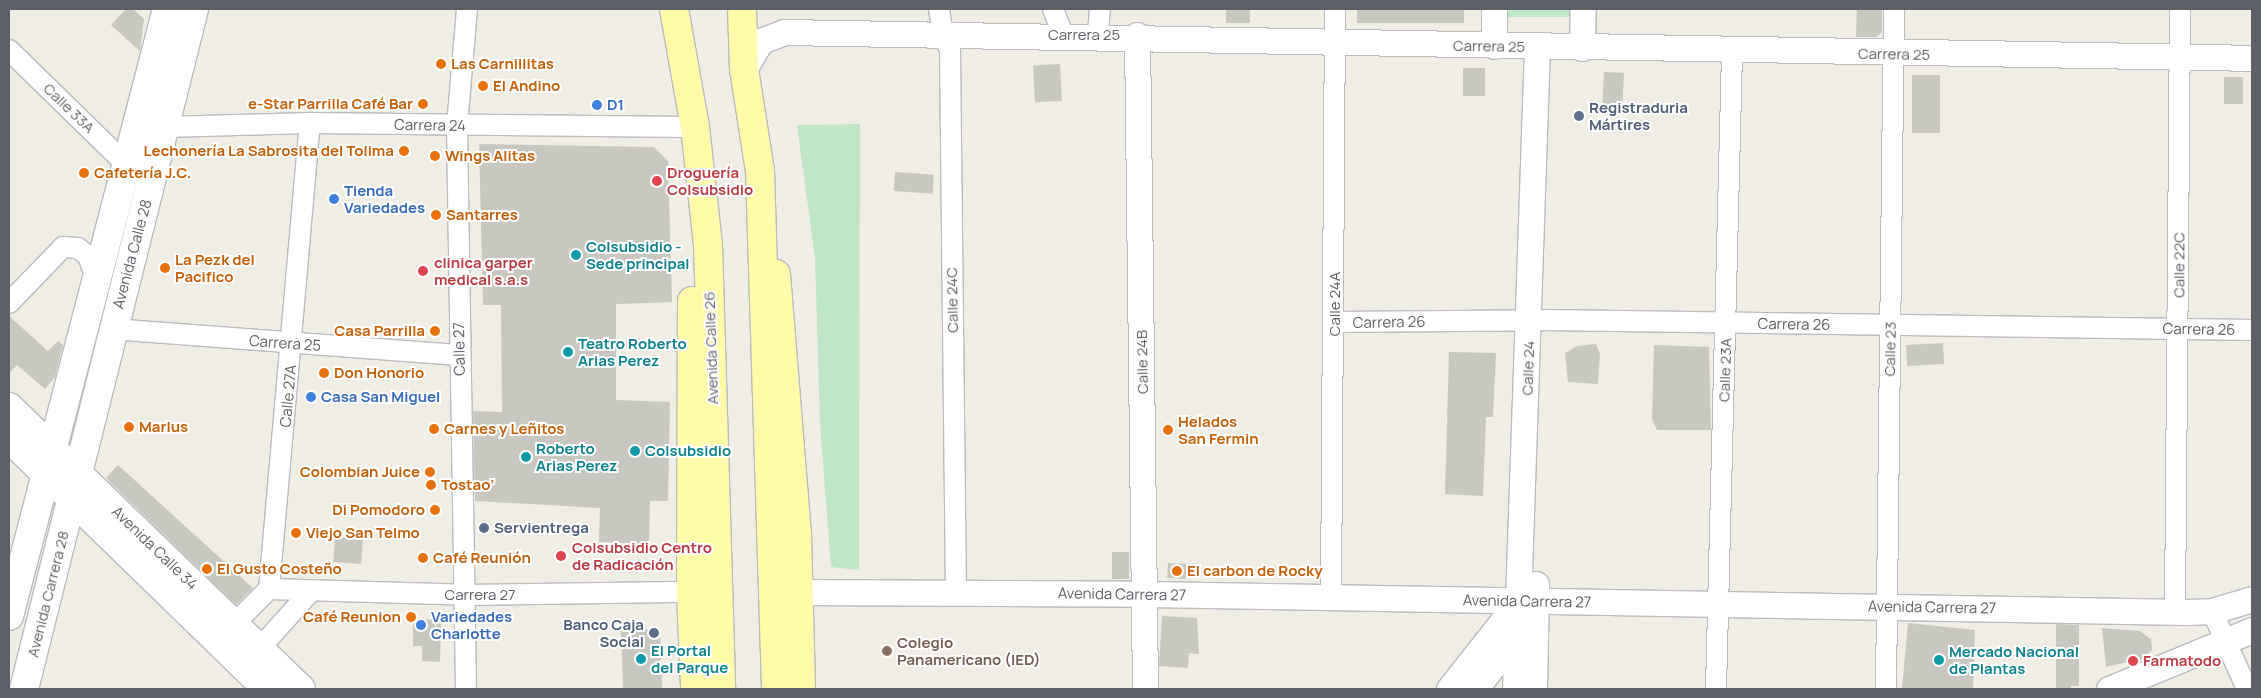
<!DOCTYPE html>
<meta charset="utf-8">
<style>
body{margin:0}
#map{position:relative;width:2261px;height:698px;overflow:hidden;background:#efede4;font-family:Manrope,sans-serif}
div>[style]{position:absolute}
[style*='--x']{left:calc(var(--x)*1px);top:calc(var(--y)*1px);width:calc(var(--w)*1px);rotate:calc(var(--a)*1deg)}
.green>*{inset:0;background:#c0e6c5;transform-origin:0 0}
.building>*{inset:0;background:#c9c8c0;transform-origin:0 0}
.roads{filter:drop-shadow(1px 0 #b9bbc0) drop-shadow(-1px 0 #b9bbc0) drop-shadow(0 1px #b9bbc0) drop-shadow(0 -1px #b9bbc0)}
.minor>*{height:20px;margin:-10px;padding:0 10px;transform-origin:10px;border-radius:10px;background:#fff}
.tertiary>*{height:25px;margin:-12.5px;padding:0 12.5px;transform-origin:12.5px;border-radius:12.5px;background:#fff}
.secondary>*{height:28px;margin:-14px;padding:0 14px;transform-origin:14px;border-radius:14px;background:#fff}
.primary>*{height:28px;margin:-14px;padding:0 14px;transform-origin:14px;border-radius:14px;background:#fffba9}
.dots>*{width:14px;height:14px;translate:-50% -50%;box-sizing:border-box;border:2px solid #fff;border-radius:50%}
span{translate:-50% -50%;white-space:nowrap;text-align:center;line-height:1.15;-webkit-text-stroke:4px #fff;paint-order:stroke}
.street-label{font-size:15px;color:#5c5f65}
.food-label{font-size:15px;color:#c56008;font-weight:700}
.left{translate:0 -50%;text-align:left}
.right{translate:-100% -50%;text-align:right}
.shop-label{font-size:15px;color:#366cbe;font-weight:700}
.service-label{font-size:15px;color:#4e5e75;font-weight:700}
.health-label{font-size:15px;color:#be3a42;font-weight:700}
.culture-label{font-size:15px;color:#0d838f;font-weight:700}
.education-label{font-size:15px;color:#785e54;font-weight:700}
.frame{position:absolute;inset:0;border:10px solid #5c5f65;pointer-events:none}
</style>
<div id="map">
<div class="green">
<i style="left:1506px;top:9px;width:65px;height:8px"></i>
<i style="clip-path:polygon(860px 124px,859px 518px,859px 570px,831px 567px,820px 424px,815px 258px,797px 125px)"></i>
</div>
<div class="building">
<i style="clip-path:polygon(126px 9px,133px 9px,144px 19px,140px 51px,111px 25px)"></i>
<i style="left:1226px;top:9px;width:24px;height:14px"></i>
<i style="left:1357px;top:9px;width:107px;height:14px"></i>
<i style="clip-path:polygon(1857px 9px,1882px 10px,1882px 32px,1876px 37px,1856px 37px)"></i>
<i style="left:1060px;top:64px;width:37px;height:27px;rotate:87deg"></i>
<i style="left:1485px;top:68px;width:28px;height:22px;rotate:90deg"></i>
<i style="left:1604px;top:72px;width:20px;height:32px;rotate:3deg"></i>
<i style="left:1912px;top:75px;width:28px;height:58px"></i>
<i style="left:2224px;top:77px;width:19px;height:27px"></i>
<i style="clip-path:polygon(479px 144px,654px 147px,668px 161px,672px 302px,616px 304px,616px 400px,670px 402px,668px 501px,650px 501px,649px 544px,599px 542px,600px 508px,475px 501px,473px 411px,502px 412px,501px 305px,483px 305px)"></i>
<i style="left:895px;top:172px;width:39px;height:19px;rotate:4deg"></i>
<i style="clip-path:polygon(9px 316px,48px 351px,58px 341px,63px 345px,55px 377px,45px 389px,17px 365px,9px 374px)"></i>
<i style="left:1943px;top:343px;width:21px;height:37px;rotate:87deg"></i>
<i style="clip-path:polygon(1596px 344px,1600px 354px,1598px 384px,1568px 382px,1565px 353px,1577px 346px)"></i>
<i style="clip-path:polygon(1654px 345px,1709px 347px,1711px 430px,1657px 430px,1652px 419px)"></i>
<i style="clip-path:polygon(1449px 352px,1496px 353px,1493px 417px,1486px 417px,1483px 496px,1445px 494px)"></i>
<i style="clip-path:polygon(118px 465px,253px 588px,236px 605px,106px 478px)"></i>
<i style="left:335px;top:537px;width:28px;height:25px;rotate:4deg"></i>
<i style="left:1129px;top:552px;width:27px;height:17px;rotate:90deg"></i>
<i style="left:1168px;top:563px;width:19px;height:15px;rotate:3deg"></i>
<i style="clip-path:polygon(1162px 616px,1197px 618px,1199px 654px,1189px 653px,1188px 668px,1159px 666px)"></i>
<i style="clip-path:polygon(413px 619px,441px 620px,440px 662px,422px 661px,422px 646px,413px 646px)"></i>
<i style="clip-path:polygon(1908px 623px,1975px 630px,1973px 689px,1902px 689px)"></i>
<i style="clip-path:polygon(2056px 624px,2079px 625px,2079px 686px,2071px 686px,2071px 689px,2056px 689px)"></i>
<i style="clip-path:polygon(2102px 628px,2140px 631px,2151px 639px,2152px 650px,2142px 659px,2106px 667px)"></i>
<i style="left:660px;top:629px;width:60px;height:39px;rotate:88deg"></i>
</div>
<div class="roads">
<div class="minor">
<i style="--x:939;--y:9;--w:24;--a:81"></i>
<i style="--x:943;--y:33;--w:18;--a:68"></i>
<i style="--x:950;--y:50;--w:542;--a:89.37"></i>
<i style="--x:1053;--y:9;--w:28;--a:69"></i>
<i style="--x:1098;--y:35;--w:26;--a:-86"></i>
<i style="--x:9;--y:50;--w:168;--a:44.3"></i>
<i style="--x:165;--y:127;--w:145;--a:-1.6"></i>
<i style="--x:310;--y:123;--w:385;--a:0.6"></i>
<i style="--x:9;--y:303;--w:78;--a:-46"></i>
<i style="--x:63;--y:247;--w:15;--a:4"></i>
<i style="--x:78;--y:248;--w:13;--a:39"></i>
<i style="--x:88;--y:256;--w:27;--a:70"></i>
<i style="--x:1335;--y:322;--w:210;--a:-0.5"></i>
<i style="--x:1545;--y:320;--w:707;--a:0.81"></i>
<i style="--x:112;--y:329;--w:347;--a:4.3"></i>
<i style="--x:269;--y:589;--w:197;--a:1.7"></i>
<i style="--x:466;--y:595;--w:225;--a:-0.8"></i>
<i style="--x:1331;--y:599;--w:590;--a:-89.61"></i>
<i style="--x:2212;--y:611;--w:85;--a:65.8"></i>
<i style="--x:2175;--y:612;--w:603;--a:-89.52"></i>
<i style="--x:234;--y:624;--w:49;--a:-45"></i>
<i style="--x:269;--y:589;--w:468;--a:-85"></i>
<i style="--x:259;--y:649;--w:78;--a:-48.1"></i>
<i style="--x:466;--y:689;--w:563;--a:-90.92"></i>
<i style="--x:457;--y:126;--w:117;--a:-85.1"></i>
<i style="--x:1716;--y:689;--w:638;--a:-88.56"></i>
<i style="--x:1886;--y:689;--w:680;--a:-89.33"></i>
</div>
<div class="tertiary">
<i style="--x:1137;--y:35;--w:654;--a:89.3"></i>
<i style="--x:1494;--y:46;--w:37;--a:-90"></i>
<i style="--x:1582;--y:48;--w:39;--a:-89"></i>
<i style="--x:744;--y:69;--w:33;--a:-59"></i>
<i style="--x:761;--y:41;--w:25;--a:-21"></i>
<i style="--x:784;--y:32;--w:1468;--a:1.01"></i>
<i style="--x:799;--y:592;--w:347;--a:0.3"></i>
<i style="--x:1146;--y:594;--w:1041;--a:0.99"></i>
<i style="--x:2187;--y:612;--w:25;--a:-2"></i>
<i style="--x:2212;--y:611;--w:42;--a:-16.7"></i>
<i style="--x:1449;--y:689;--w:113;--a:-51.8"></i>
<i style="--x:1475;--y:689;--w:73;--a:-51.7"></i>
<i style="--x:1515;--y:689;--w:642;--a:-88.04"></i>
<i style="--x:1534;--y:689;--w:105;--a:-88.9"></i>
<i style="--x:2109;--y:689;--w:155;--a:-22.4"></i>
</div>
<div class="secondary">
<i style="--x:9;--y:407;--w:406;--a:44"></i>
<i style="--x:9;--y:438;--w:360;--a:44.2"></i>
<i style="--x:9;--y:616;--w:627;--a:-75.41"></i>
<i style="--x:24;--y:689;--w:701;--a:-75.96"></i>
</div>
<div class="primary">
<i style="--x:674;--y:9;--w:120;--a:79.9"></i>
<i style="--x:695;--y:127;--w:118;--a:83.7"></i>
<i style="--x:708;--y:244;--w:445;--a:88.3"></i>
<i style="--x:742;--y:9;--w:60;--a:88.1"></i>
<i style="--x:744;--y:69;--w:103;--a:81.1"></i>
<i style="--x:760;--y:171;--w:518;--a:88.23"></i>
<i style="--x:776;--y:274;--w:261;--a:85.4"></i>
<i style="--x:797;--y:534;--w:155;--a:88.5"></i>
<i style="--x:692;--y:301;--w:291;--a:90.2"></i>
<i style="--x:691;--y:592;--w:97;--a:87.6"></i>
</div>
</div>
<div class="dots">
<i style="left:441px;top:64px;background:#e8710a"></i>
<i style="left:483px;top:86px;background:#e8710a"></i>
<i style="left:423px;top:104px;background:#e8710a"></i>
<i style="left:597px;top:105px;background:#3f7fe0"></i>
<i style="left:1579px;top:116px;background:#5c6f8a"></i>
<i style="left:404px;top:151px;background:#e8710a"></i>
<i style="left:435px;top:156px;background:#e8710a"></i>
<i style="left:84px;top:173px;background:#e8710a"></i>
<i style="left:657px;top:181px;background:#e0444e"></i>
<i style="left:334px;top:199px;background:#3f7fe0"></i>
<i style="left:436px;top:215px;background:#e8710a"></i>
<i style="left:576px;top:255px;background:#0f9aa8"></i>
<i style="left:165px;top:268px;background:#e8710a"></i>
<i style="left:423px;top:271px;background:#e0444e"></i>
<i style="left:435px;top:331px;background:#e8710a"></i>
<i style="left:568px;top:352px;background:#0f9aa8"></i>
<i style="left:324px;top:373px;background:#e8710a"></i>
<i style="left:311px;top:397px;background:#3f7fe0"></i>
<i style="left:129px;top:427px;background:#e8710a"></i>
<i style="left:434px;top:429px;background:#e8710a"></i>
<i style="left:1168px;top:430px;background:#e8710a"></i>
<i style="left:635px;top:451px;background:#0f9aa8"></i>
<i style="left:526px;top:457px;background:#0f9aa8"></i>
<i style="left:430px;top:472px;background:#e8710a"></i>
<i style="left:431px;top:485px;background:#e8710a"></i>
<i style="left:435px;top:510px;background:#e8710a"></i>
<i style="left:484px;top:528px;background:#5c6f8a"></i>
<i style="left:296px;top:533px;background:#e8710a"></i>
<i style="left:561px;top:556px;background:#e0444e"></i>
<i style="left:423px;top:558px;background:#e8710a"></i>
<i style="left:207px;top:569px;background:#e8710a"></i>
<i style="left:1177px;top:571px;background:#e8710a"></i>
<i style="left:411px;top:617px;background:#e8710a"></i>
<i style="left:421px;top:625px;background:#3f7fe0"></i>
<i style="left:654px;top:633px;background:#5c6f8a"></i>
<i style="left:887px;top:651px;background:#8d6e63"></i>
<i style="left:641px;top:659px;background:#0f9aa8"></i>
<i style="left:1939px;top:660px;background:#0f9aa8"></i>
<i style="left:2133px;top:661px;background:#e0444e"></i>
</div>
<div class="street-label">
<span style="left:1084px;top:35px">Carrera 25</span>
<span style="left:1489px;top:46px;rotate:1deg">Carrera 25</span>
<span style="left:1894px;top:54px;rotate:1deg">Carrera 25</span>
<span style="left:69px;top:108px;rotate:44deg">Calle 33A</span>
<span style="left:430px;top:125px;rotate:1deg">Carrera 24</span>
<span style="left:132px;top:254px;rotate:-75deg">Avenida Calle 28</span>
<span style="left:2179px;top:265px;rotate:-90deg">Calle 22C</span>
<span style="left:952px;top:300px;rotate:-91deg">Calle 24C</span>
<span style="left:1335px;top:304px;rotate:-90deg">Calle 24A</span>
<span style="left:1389px;top:322px;rotate:-1deg">Carrera 26</span>
<span style="left:1794px;top:324px;rotate:1deg">Carrera 26</span>
<span style="left:2199px;top:329px;rotate:1deg">Carrera 26</span>
<span style="left:285px;top:343px;rotate:4deg">Carrera 25</span>
<span style="left:711px;top:348px;rotate:-92deg">Avenida Calle 26</span>
<span style="left:459px;top:349px;rotate:-91deg">Calle 27</span>
<span style="left:1890px;top:349px;rotate:-89deg">Calle 23</span>
<span style="left:1142px;top:362px;rotate:-91deg">Calle 24B</span>
<span style="left:1528px;top:368px;rotate:-88deg">Calle 24</span>
<span style="left:1725px;top:370px;rotate:-88deg">Calle 23A</span>
<span style="left:288px;top:396px;rotate:-85deg">Calle 27A</span>
<span style="left:155px;top:548px;rotate:44deg">Avenida Calle 34</span>
<span style="left:48px;top:594px;rotate:-76deg">Avenida Carrera 28</span>
<span style="left:1122px;top:594px;rotate:1deg">Avenida Carrera 27</span>
<span style="left:480px;top:595px">Carrera 27</span>
<span style="left:1527px;top:601px;rotate:1deg">Avenida Carrera 27</span>
<span style="left:1932px;top:607px;rotate:1deg">Avenida Carrera 27</span>
</div>
<div class="food-label">
<span class="left" style="left:451px;top:64px">Las Carnillitas</span>
<span class="left" style="left:493px;top:86px">El Andino</span>
<span class="right" style="left:413px;top:104px">e-Star Parrilla Café Bar</span>
<span class="right" style="left:394px;top:151px">Lechonería La Sabrosita del Tolima</span>
<span class="left" style="left:445px;top:156px">Wings Alitas</span>
<span class="left" style="left:94px;top:173px">Cafetería J.C.</span>
<span class="left" style="left:446px;top:215px">Santarres</span>
<span class="left" style="left:175px;top:268px">La Pezk del<br>Pacifico</span>
<span class="right" style="left:425px;top:331px">Casa Parrilla</span>
<span class="left" style="left:334px;top:373px">Don Honorio</span>
<span class="left" style="left:1178px;top:430px">Helados<br>San Fermin</span>
<span class="left" style="left:139px;top:427px">Marlus</span>
<span class="left" style="left:444px;top:429px">Carnes y Leñitos</span>
<span class="right" style="left:420px;top:472px">Colombian Juice</span>
<span class="left" style="left:441px;top:485px">Tostao’</span>
<span class="right" style="left:425px;top:510px">Di Pomodoro</span>
<span class="left" style="left:306px;top:533px">Viejo San Telmo</span>
<span class="left" style="left:433px;top:558px">Café Reunión</span>
<span class="left" style="left:217px;top:569px">El Gusto Costeño</span>
<span class="left" style="left:1187px;top:571px">El carbon de Rocky</span>
<span class="right" style="left:401px;top:617px">Café Reunion</span>
</div>
<div class="shop-label">
<span class="left" style="left:607px;top:105px">D1</span>
<span class="left" style="left:344px;top:199px">Tienda<br>Variedades</span>
<span class="left" style="left:321px;top:397px">Casa San Miguel</span>
<span class="left" style="left:431px;top:625px">Variedades<br>Charlotte</span>
</div>
<div class="service-label">
<span class="left" style="left:1589px;top:116px">Registraduria<br>Mártires</span>
<span class="left" style="left:494px;top:528px">Servientrega</span>
<span class="right" style="left:644px;top:633px">Banco Caja<br>Social</span>
</div>
<div class="health-label">
<span class="left" style="left:667px;top:181px">Droguería<br>Colsubsidio</span>
<span class="left" style="left:434px;top:271px">clinica garper<br>medical s.a.s</span>
<span class="left" style="left:572px;top:556px">Colsubsidio Centro<br>de Radicación</span>
<span class="left" style="left:2143px;top:661px">Farmatodo</span>
</div>
<div class="culture-label">
<span class="left" style="left:586px;top:255px">Colsubsidio -<br>Sede principal</span>
<span class="left" style="left:578px;top:352px">Teatro Roberto<br>Arias Perez</span>
<span class="left" style="left:536px;top:457px">Roberto<br>Arias Perez</span>
<span class="left" style="left:645px;top:451px">Colsubsidio</span>
<span class="left" style="left:651px;top:659px">El Portal<br>del Parque</span>
<span class="left" style="left:1949px;top:660px">Mercado Nacional<br>de Plantas</span>
</div>
<div class="education-label">
<span class="left" style="left:897px;top:651px">Colegio<br>Panamericano (IED)</span>
</div>
<div class="frame"></div>
</div>
